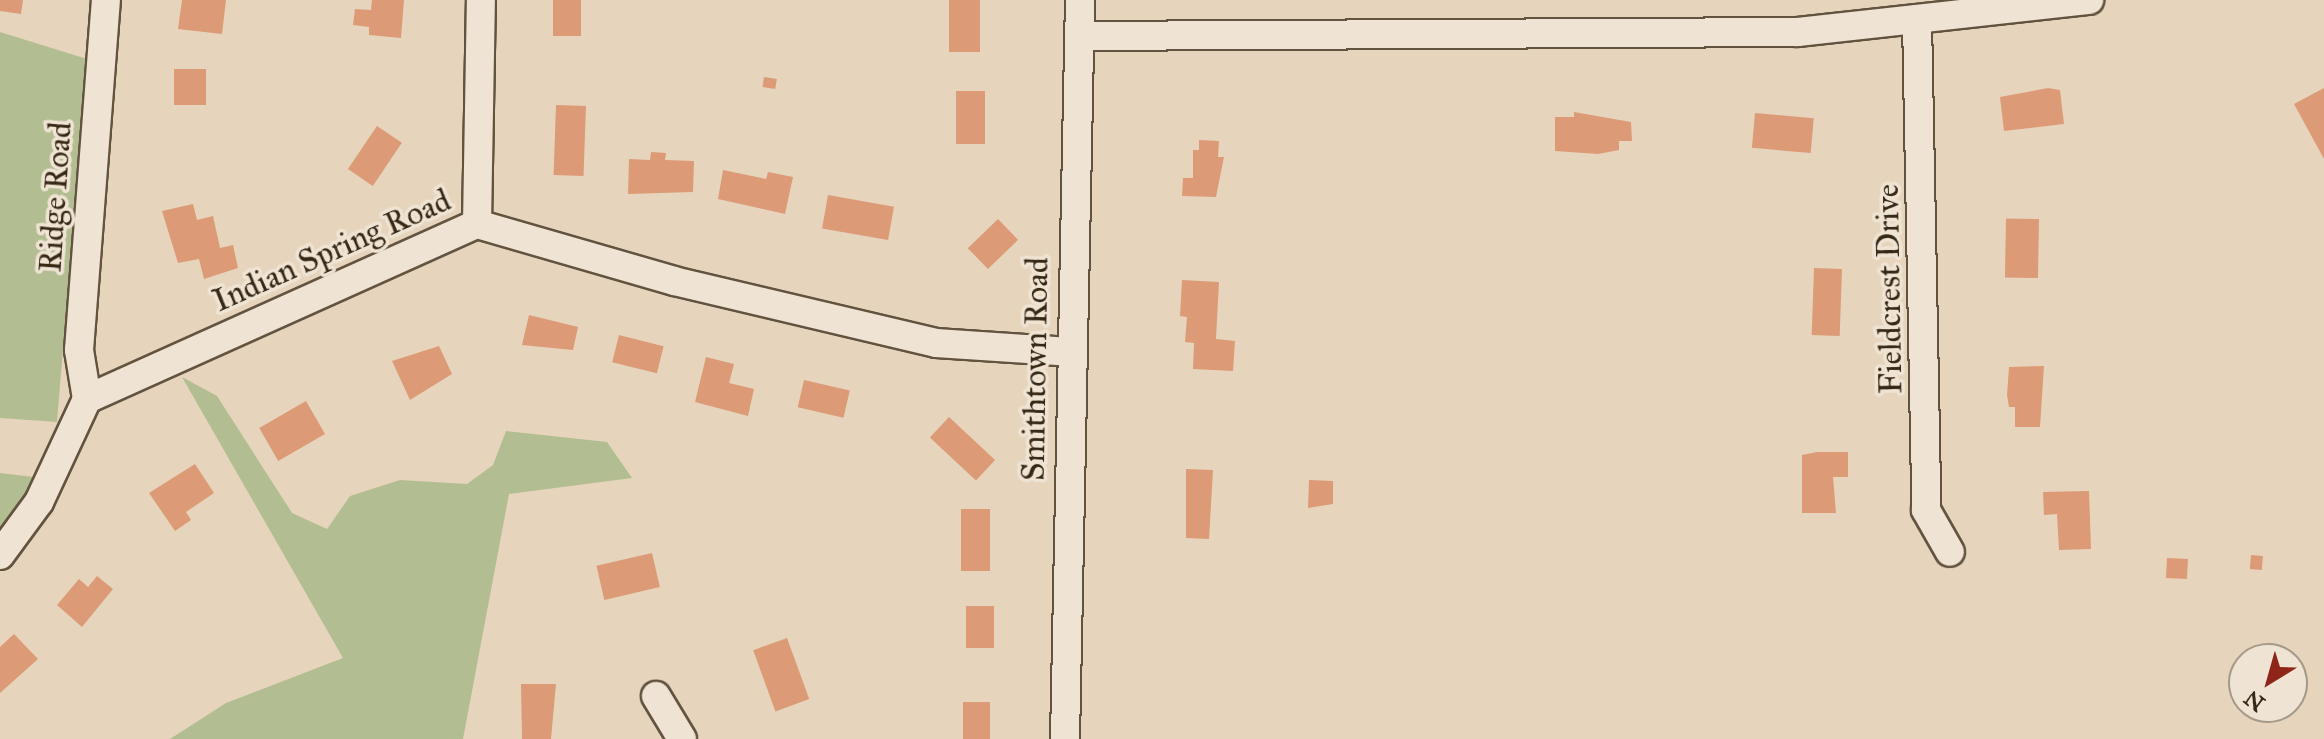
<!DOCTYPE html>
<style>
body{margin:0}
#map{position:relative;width:2324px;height:739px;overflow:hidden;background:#e6d5bc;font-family:"IM FELL Great Primer",serif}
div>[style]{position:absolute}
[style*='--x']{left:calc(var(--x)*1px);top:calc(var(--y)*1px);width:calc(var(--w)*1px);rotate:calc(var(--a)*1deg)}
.green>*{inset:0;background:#b3bd92}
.building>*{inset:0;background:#dc9a77;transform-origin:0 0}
.roads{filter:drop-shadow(2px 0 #62533f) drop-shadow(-2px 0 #62533f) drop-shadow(0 2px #62533f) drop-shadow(0 -2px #62533f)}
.minor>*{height:28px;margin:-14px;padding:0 14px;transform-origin:14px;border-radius:14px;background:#efe4d3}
span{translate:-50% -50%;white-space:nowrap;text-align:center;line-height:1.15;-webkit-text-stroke:7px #efe4d3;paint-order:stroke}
.street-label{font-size:32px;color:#362815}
.north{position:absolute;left:2228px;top:643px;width:80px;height:80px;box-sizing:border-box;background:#efe4d3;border:2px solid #a59987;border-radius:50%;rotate:217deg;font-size:22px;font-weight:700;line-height:32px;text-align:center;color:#362815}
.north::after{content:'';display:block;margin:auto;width:28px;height:36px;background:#8f2418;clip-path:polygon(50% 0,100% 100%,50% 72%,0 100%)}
</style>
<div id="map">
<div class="green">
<i style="clip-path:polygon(0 32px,87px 59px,57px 422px,0 418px)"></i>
<i style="clip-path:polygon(182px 377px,217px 396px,292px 513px,327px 529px,350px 496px,400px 480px,467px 484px,493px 465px,506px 431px,607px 442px,632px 478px,509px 494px,463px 739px,170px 739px,226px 703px,343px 658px)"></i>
<i style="clip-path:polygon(0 473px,34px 477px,24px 502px,0 534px)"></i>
</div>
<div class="building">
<i style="clip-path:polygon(0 0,23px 0,21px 14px,0 11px)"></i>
<i style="clip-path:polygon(182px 0,226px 0,222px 34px,178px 29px)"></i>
<i style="clip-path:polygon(372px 0,404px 0,401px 38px,369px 35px,369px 27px,353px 25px,355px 9px,371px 10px)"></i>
<i style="left:553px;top:0;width:28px;height:36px"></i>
<i style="left:949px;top:0;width:31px;height:52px"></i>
<i style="left:174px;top:69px;width:32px;height:36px"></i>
<i style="left:764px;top:77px;width:13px;height:10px;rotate:9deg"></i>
<i style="clip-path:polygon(2048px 88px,2060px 90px,2064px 124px,2004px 131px,2000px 97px)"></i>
<i style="clip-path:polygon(2324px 88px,2324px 159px,2294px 104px)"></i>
<i style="left:956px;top:91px;width:29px;height:53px"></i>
<i style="left:556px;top:105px;width:30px;height:70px;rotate:2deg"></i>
<i style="clip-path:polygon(1574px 112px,1631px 122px,1632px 141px,1619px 141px,1619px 150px,1598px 154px,1555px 151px,1555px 117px,1574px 117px)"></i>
<i style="left:1755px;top:113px;width:59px;height:35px;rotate:5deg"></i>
<i style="left:377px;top:126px;width:30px;height:52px;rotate:34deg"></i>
<i style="clip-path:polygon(1199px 140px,1219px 141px,1218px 157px,1224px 157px,1216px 197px,1182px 196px,1183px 178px,1193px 178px,1193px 150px,1199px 150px)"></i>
<i style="clip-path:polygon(651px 152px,666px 153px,665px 160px,694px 161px,693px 192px,628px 194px,629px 159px,650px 160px)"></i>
<i style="clip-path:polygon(723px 170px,766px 179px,768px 172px,793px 177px,785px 214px,718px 199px)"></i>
<i style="left:828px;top:195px;width:67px;height:34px;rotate:10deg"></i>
<i style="clip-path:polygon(193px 204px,197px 220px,213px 216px,220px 248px,233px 245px,238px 268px,204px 279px,199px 259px,178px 263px,162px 211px)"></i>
<i style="left:998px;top:219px;width:29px;height:42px;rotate:46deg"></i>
<i style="left:2039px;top:219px;width:59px;height:33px;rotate:91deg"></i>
<i style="left:1842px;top:269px;width:67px;height:28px;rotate:92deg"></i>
<i style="clip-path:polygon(1182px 280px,1219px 282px,1216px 339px,1235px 341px,1233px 371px,1193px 369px,1194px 343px,1185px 342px,1187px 317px,1180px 316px)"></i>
<i style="clip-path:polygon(529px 315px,578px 327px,573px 350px,522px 345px)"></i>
<i style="left:619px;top:335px;width:46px;height:28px;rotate:14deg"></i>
<i style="clip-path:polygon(439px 346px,452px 374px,410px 400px,392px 361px)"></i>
<i style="clip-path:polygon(706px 357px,734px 364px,729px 383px,754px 389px,748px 416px,695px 402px)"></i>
<i style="clip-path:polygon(2044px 366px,2040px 427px,2015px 427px,2015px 407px,2009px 407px,2007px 395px,2009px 367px)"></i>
<i style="left:804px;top:380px;width:47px;height:28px;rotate:13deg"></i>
<i style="left:306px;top:401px;width:38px;height:54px;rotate:60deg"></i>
<i style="left:949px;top:417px;width:63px;height:28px;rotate:43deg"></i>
<i style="clip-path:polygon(1817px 452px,1848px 452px,1848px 477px,1833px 477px,1836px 513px,1802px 513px,1802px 455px)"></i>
<i style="clip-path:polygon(195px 464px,214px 493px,186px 512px,191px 520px,175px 531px,149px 493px)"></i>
<i style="clip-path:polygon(1186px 469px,1213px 470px,1209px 539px,1186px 538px)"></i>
<i style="clip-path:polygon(1309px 480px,1333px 481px,1333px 504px,1308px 508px)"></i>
<i style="clip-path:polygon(2089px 491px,2091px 549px,2059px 550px,2057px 514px,2044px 515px,2043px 492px)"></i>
<i style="left:961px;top:509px;width:29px;height:62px"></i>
<i style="left:652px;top:553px;width:35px;height:57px;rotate:77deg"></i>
<i style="left:2251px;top:555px;width:12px;height:14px;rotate:5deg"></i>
<i style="left:2167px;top:558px;width:21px;height:20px;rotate:3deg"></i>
<i style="clip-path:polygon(97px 576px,113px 589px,82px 627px,57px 605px,79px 579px,88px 587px)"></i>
<i style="left:966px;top:606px;width:28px;height:42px"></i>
<i style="clip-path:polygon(14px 634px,38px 659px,0 693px,0 647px)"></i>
<i style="left:787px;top:638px;width:65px;height:36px;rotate:70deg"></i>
<i style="clip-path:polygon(521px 684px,556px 684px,551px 739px,522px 739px)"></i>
<i style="left:963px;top:702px;width:27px;height:37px"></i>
</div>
<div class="roads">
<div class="minor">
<i style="--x:1917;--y:19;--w:491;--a:88.9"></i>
<i style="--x:1926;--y:510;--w:48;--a:60.3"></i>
<i style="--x:1079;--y:36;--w:719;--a:-0.32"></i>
<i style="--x:1798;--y:32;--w:293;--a:-6.3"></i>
<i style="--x:477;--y:224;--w:224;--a:-89"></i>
<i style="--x:87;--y:399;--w:50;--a:-99.3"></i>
<i style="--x:79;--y:350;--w:351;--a:-85.6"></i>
<i style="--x:0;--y:555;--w:66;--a:-53.7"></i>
<i style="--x:39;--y:502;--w:114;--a:-65"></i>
<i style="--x:87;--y:399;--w:427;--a:-24.2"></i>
<i style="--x:477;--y:224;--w:205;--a:16.1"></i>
<i style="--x:674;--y:281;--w:269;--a:13.3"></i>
<i style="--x:936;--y:343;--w:134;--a:3.8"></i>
<i style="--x:656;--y:696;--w:50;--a:58.8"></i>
<i style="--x:1065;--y:739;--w:739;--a:-88.84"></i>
</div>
</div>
<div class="street-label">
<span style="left:56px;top:197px;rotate:-86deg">Ridge Road</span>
<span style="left:332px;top:251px;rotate:-24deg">Indian Spring Road</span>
<span style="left:1890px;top:289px;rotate:-91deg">Fieldcrest Drive</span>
<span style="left:1036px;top:369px;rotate:-89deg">Smithtown Road</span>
</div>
<div class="north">N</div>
</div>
